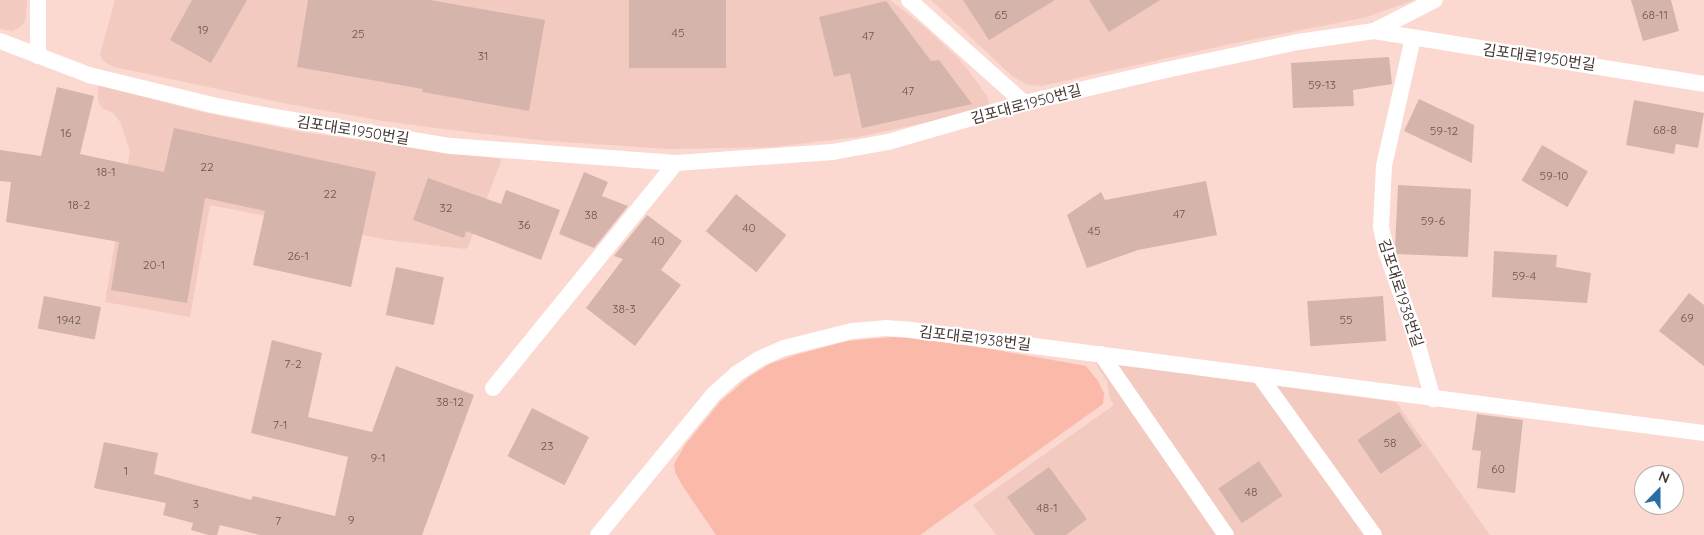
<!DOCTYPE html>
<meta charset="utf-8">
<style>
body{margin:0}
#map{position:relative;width:1704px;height:535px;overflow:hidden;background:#fbd9d0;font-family:Quicksand,"Noto Sans KR",sans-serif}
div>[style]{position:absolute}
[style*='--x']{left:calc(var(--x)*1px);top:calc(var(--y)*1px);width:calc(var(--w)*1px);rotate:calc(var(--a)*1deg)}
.built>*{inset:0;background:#f3cac0}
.green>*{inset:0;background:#fab9a9}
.building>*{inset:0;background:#d5b4ac;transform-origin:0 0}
.lane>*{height:16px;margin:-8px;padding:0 8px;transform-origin:8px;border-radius:8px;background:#fff}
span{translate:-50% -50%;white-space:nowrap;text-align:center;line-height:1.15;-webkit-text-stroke:4px #fff;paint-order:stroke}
.number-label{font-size:12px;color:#685651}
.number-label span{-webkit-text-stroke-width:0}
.street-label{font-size:15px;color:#443633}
.north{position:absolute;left:1634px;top:465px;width:50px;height:50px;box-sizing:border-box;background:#fff;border:1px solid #b4afad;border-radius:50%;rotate:22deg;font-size:14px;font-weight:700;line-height:20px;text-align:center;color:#443633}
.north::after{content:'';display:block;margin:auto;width:18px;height:22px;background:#276fa3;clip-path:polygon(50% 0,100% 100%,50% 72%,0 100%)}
</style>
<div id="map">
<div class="built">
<i style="clip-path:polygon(0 0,27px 0,25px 22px,19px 28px,12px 31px,0 29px)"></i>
<i style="clip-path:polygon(115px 0,890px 0,928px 30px,956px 56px,969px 71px,987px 96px,989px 103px,984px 108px,947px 118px,858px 137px,773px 147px,670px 149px,547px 141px,459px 131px,383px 121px,288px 104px,114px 67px,103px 61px,100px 54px)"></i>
<i style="clip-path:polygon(931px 0,1414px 0,1367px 17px,1226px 45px,1042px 86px,1028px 85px,1012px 76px)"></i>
<i style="clip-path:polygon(98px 85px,202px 112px,301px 132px,502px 159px,468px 247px,465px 249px,388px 240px,210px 205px,190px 317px,105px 302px,130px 151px,120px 122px,113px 113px,102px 108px,98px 101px)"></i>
<i style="clip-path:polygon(1094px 361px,1396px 402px,1490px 535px,996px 535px,973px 505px,1114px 405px,1110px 399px,1107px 381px)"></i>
</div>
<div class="green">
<i style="clip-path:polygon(893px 337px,939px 340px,1086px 366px,1098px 381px,1104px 393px,1103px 404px,920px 535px,716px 535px,682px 485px,675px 472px,674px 464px,685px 445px,721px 401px,749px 377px,770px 364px,795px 355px,848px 341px)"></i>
</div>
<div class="building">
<i style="clip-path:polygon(192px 0,247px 0,211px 63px,170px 40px)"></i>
<i style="clip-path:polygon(308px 0,430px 0,545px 20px,529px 111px,422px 92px,423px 89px,297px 67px)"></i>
<i style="left:629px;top:0;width:97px;height:68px"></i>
<i style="clip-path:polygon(963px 0,1055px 0,989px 40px)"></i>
<i style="clip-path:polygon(1089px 0,1160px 0,1109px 32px)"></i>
<i style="clip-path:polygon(1631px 0,1671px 0,1679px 31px,1643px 41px)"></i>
<i style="clip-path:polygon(886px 1px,931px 61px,939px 60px,972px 104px,862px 128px,850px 73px,834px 77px,819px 17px)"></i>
<i style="clip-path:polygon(1389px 57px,1392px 84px,1353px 90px,1354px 106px,1293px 108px,1291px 63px)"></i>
<i style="clip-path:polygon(57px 87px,94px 96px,80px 154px,164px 172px,174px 128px,376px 172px,351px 287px,253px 265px,265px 211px,205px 198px,187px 303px,111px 290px,119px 242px,6px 222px,11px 182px,0 181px,0 150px,41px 156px)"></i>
<i style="clip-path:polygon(1419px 99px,1474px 125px,1472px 163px,1404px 131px)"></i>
<i style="clip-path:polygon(1634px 100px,1704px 113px,1698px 148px,1676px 144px,1674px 154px,1626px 145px)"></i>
<i style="left:1542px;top:145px;width:53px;height:41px;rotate:30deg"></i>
<i style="clip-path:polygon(584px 172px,608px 182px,602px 196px,628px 206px,594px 248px,559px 234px)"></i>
<i style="clip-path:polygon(428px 178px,501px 204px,506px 190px,560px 210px,541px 260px,466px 231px,464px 238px,413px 220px)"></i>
<i style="clip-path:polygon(1206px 181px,1217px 235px,1138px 250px,1087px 268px,1067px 215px,1101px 192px,1105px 200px)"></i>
<i style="clip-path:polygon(1398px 185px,1471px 189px,1468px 257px,1397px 254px,1395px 247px)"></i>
<i style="left:736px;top:194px;width:65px;height:48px;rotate:39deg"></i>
<i style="clip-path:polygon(647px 215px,682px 241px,661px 270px,681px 285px,635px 346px,586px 308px,623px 259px,614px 256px)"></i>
<i style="clip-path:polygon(1494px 251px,1557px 255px,1556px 267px,1591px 273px,1587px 303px,1492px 297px)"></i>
<i style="left:396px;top:267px;width:49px;height:49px;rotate:12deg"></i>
<i style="clip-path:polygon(1689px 293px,1704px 305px,1704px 366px,1659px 331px)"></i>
<i style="left:44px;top:296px;width:58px;height:33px;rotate:11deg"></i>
<i style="left:1383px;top:296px;width:45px;height:76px;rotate:86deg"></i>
<i style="clip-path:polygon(272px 340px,322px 353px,308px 417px,372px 432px,396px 366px,474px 395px,422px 535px,260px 535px,220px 525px,217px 535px,209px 535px,191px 530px,193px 523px,163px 515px,166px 503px,94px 488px,104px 442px,158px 453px,154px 474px,251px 500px,253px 496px,335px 516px,348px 457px,251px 433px)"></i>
<i style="left:532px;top:408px;width:64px;height:54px;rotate:27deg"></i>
<i style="left:1399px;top:412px;width:41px;height:50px;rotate:56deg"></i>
<i style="clip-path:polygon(1477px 414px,1523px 420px,1515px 493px,1477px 488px,1481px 451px,1472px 450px)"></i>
<i style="left:1259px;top:461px;width:42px;height:49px;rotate:56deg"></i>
<i style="clip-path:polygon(1049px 467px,1087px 519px,1066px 535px,1035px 535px,1007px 497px)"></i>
</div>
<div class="lane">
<i style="--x:909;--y:0;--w:154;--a:41.8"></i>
<i style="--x:1374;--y:31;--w:334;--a:9.1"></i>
<i style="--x:1413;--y:38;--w:131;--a:102.8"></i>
<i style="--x:1384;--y:166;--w:61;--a:92.8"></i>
<i style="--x:1381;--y:227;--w:25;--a:78"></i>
<i style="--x:1386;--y:251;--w:86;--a:70.9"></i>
<i style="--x:1414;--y:332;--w:70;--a:74.2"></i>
<i style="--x:0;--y:41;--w:95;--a:20.9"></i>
<i style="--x:89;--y:75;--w:127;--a:13.7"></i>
<i style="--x:212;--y:105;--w:70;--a:10.7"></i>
<i style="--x:281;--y:118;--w:172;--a:9.4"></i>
<i style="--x:451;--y:146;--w:226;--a:4.3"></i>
<i style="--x:676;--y:163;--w:157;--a:-4"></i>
<i style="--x:833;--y:152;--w:56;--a:-10.3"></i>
<i style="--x:888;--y:142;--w:141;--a:-16"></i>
<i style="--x:1024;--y:103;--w:146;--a:-13.1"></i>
<i style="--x:1166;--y:70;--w:135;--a:-12"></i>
<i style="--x:1298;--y:42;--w:77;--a:-8.2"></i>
<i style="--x:1374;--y:31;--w:68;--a:-26.9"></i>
<i style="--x:38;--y:56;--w:56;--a:-90"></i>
<i style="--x:1101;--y:354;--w:220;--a:55.4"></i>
<i style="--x:1259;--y:375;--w:197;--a:54.3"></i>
<i style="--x:493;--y:388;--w:290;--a:-50.9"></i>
<i style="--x:598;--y:535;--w:183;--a:-50.6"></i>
<i style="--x:714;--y:394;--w:30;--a:-42"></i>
<i style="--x:736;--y:374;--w:27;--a:-33"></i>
<i style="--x:759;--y:359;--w:27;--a:-24"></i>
<i style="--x:784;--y:348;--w:70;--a:-14"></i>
<i style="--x:852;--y:331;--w:33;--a:-5"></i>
<i style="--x:885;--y:328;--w:26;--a:4"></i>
<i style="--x:911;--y:330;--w:800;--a:7.4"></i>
</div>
<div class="number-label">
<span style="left:1001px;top:15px">65</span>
<span style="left:1655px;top:15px">68-11</span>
<span style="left:203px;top:30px">19</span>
<span style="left:678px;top:33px">45</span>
<span style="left:358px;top:34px">25</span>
<span style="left:868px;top:36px">47</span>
<span style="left:483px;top:56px">31</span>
<span style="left:1322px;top:85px">59-13</span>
<span style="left:908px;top:91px">47</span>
<span style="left:1665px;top:130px">68-8</span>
<span style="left:1444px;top:131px">59-12</span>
<span style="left:66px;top:133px">16</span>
<span style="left:207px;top:167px">22</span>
<span style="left:106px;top:172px">18-1</span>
<span style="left:1554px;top:176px">59-10</span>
<span style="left:330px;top:194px">22</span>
<span style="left:79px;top:205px">18-2</span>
<span style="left:446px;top:208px">32</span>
<span style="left:1179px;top:214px">47</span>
<span style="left:591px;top:215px">38</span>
<span style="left:1433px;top:221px">59-6</span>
<span style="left:524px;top:225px">36</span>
<span style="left:749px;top:228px">40</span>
<span style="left:1094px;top:231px">45</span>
<span style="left:658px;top:241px">40</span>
<span style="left:298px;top:256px">26-1</span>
<span style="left:154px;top:265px">20-1</span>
<span style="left:1524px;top:276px">59-4</span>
<span style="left:624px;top:309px">38-3</span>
<span style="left:1687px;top:318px">69</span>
<span style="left:69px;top:320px">1942</span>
<span style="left:1346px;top:320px">55</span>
<span style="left:293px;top:364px">7-2</span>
<span style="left:450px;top:402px">38-12</span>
<span style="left:280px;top:425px">7-1</span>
<span style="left:1390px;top:443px">58</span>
<span style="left:547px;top:446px">23</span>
<span style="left:378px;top:458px">9-1</span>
<span style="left:1498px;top:469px">60</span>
<span style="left:126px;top:471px">1</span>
<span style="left:1251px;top:492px">48</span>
<span style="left:196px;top:504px">3</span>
<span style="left:1047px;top:508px">48-1</span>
<span style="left:351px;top:520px">9</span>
<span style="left:278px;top:521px">7</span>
</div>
<div class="street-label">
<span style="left:1539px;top:57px;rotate:8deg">김포대로1950번길</span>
<span style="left:1026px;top:104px;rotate:-15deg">김포대로1950번길</span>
<span style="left:353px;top:130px;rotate:9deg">김포대로1950번길</span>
<span style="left:1401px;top:293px;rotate:72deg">김포대로1938번길</span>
<span style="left:975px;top:338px;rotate:7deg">김포대로1938번길</span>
</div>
<div class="north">N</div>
</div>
